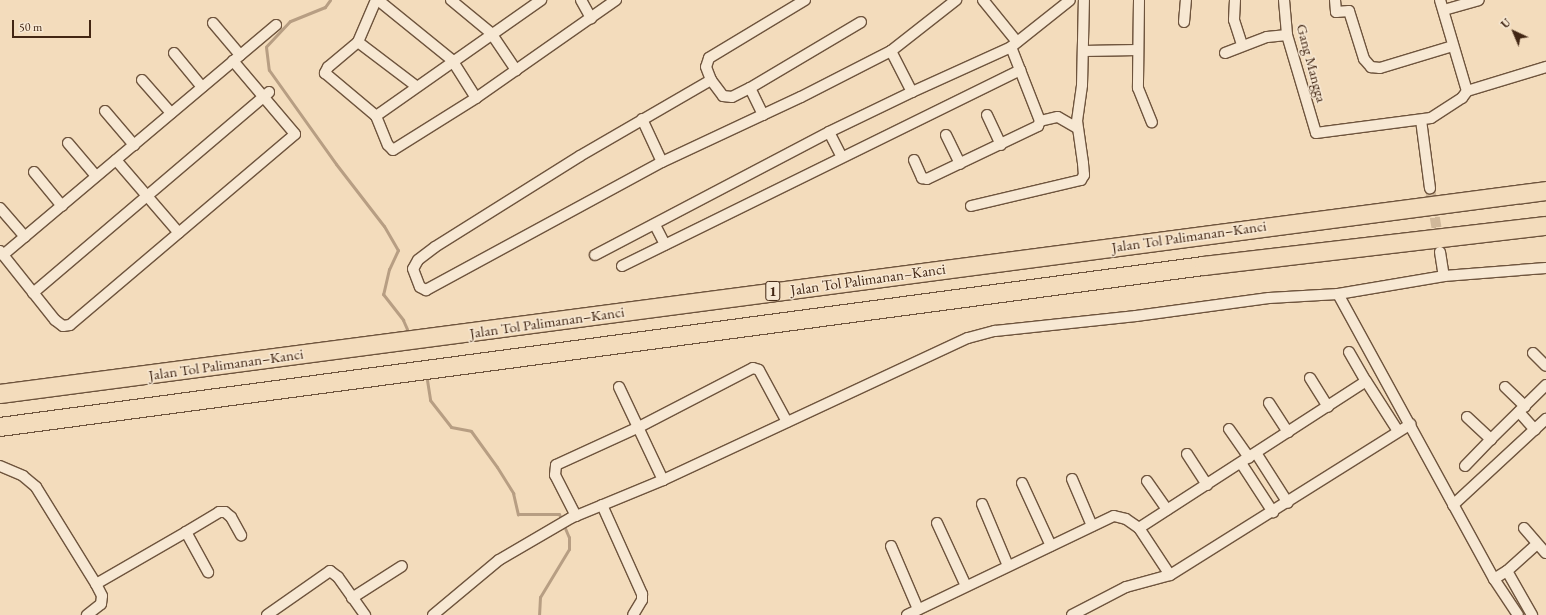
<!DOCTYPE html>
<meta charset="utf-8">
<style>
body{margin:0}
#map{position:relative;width:1546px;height:615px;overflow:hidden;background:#f3dcbc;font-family:"EB Garamond",serif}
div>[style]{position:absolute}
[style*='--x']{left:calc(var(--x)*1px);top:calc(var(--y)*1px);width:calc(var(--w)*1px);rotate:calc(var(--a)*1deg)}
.stream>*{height:3px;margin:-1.5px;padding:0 1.5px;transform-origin:1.5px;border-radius:1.5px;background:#b79e83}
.street-tunnel>*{height:10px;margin-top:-5px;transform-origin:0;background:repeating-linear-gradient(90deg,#d0b89a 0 10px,transparent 0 15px)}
.roads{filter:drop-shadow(1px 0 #6e543d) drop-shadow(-1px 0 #6e543d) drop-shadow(0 1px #6e543d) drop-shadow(0 -1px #6e543d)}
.street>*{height:10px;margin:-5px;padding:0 5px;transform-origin:5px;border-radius:5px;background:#f7e8d3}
.highway>*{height:18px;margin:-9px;padding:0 9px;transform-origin:9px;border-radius:9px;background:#f3dcbc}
span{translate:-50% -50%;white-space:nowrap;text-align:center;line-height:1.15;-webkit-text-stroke:3px #f7e8d3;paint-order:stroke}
.shield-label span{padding:1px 3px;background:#f7e8d3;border:1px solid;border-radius:3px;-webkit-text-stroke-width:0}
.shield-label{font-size:14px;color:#422613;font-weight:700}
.street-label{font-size:15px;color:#422613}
.north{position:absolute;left:1494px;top:12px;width:40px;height:40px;-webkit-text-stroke:3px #f7e8d3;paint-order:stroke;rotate:316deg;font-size:11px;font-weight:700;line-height:16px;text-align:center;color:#422613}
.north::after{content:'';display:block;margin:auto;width:14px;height:18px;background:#422613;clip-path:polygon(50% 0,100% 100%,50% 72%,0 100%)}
.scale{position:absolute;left:12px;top:20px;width:79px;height:18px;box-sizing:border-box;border:2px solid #422613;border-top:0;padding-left:5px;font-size:12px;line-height:14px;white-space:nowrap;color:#422613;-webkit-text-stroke:3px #f7e8d3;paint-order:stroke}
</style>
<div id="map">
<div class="stream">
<i style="--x:330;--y:0;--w:9;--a:126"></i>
<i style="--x:325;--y:7;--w:38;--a:158"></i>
<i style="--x:290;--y:21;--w:35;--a:133"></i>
<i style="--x:266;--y:47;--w:23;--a:83"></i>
<i style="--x:269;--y:70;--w:115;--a:54.5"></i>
<i style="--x:336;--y:164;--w:78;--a:52.3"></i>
<i style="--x:384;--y:226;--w:28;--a:60"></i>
<i style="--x:398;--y:250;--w:21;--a:115"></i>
<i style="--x:389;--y:269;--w:26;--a:103"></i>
<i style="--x:383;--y:294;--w:33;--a:52"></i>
<i style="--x:403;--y:320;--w:10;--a:66"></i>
<i style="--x:427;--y:380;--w:20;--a:81"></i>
<i style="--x:430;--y:400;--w:34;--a:52"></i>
<i style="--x:451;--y:427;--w:20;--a:11"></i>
<i style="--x:471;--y:431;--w:44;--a:54.2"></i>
<i style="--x:497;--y:467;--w:31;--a:58"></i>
<i style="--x:513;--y:493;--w:22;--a:77"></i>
<i style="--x:518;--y:514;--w:41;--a:0"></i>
<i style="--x:559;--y:514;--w:25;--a:67"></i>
<i style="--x:569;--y:537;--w:12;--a:90"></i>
<i style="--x:569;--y:549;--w:56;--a:121.1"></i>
<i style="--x:540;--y:597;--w:18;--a:93"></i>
</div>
<div class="street-tunnel">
<i style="--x:1430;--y:188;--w:56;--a:80.7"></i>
</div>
<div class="roads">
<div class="street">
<i style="--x:376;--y:0;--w:46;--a:113.2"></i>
<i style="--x:358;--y:42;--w:39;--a:140"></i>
<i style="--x:328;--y:67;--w:7;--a:117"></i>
<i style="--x:325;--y:73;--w:67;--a:40.1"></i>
<i style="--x:376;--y:116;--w:31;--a:68"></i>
<i style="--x:388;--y:145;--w:7;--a:45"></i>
<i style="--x:393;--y:150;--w:98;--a:-32.1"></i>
<i style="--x:476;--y:98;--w:171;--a:-35"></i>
<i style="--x:378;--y:0;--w:95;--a:39"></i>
<i style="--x:452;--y:60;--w:45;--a:57.7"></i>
<i style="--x:451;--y:0;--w:52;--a:39.5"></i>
<i style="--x:491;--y:33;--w:45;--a:56"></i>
<i style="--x:581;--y:0;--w:21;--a:61"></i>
<i style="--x:805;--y:0;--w:112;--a:148.9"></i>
<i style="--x:709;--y:58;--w:9;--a:108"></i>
<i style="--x:706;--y:67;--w:14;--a:69"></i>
<i style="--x:711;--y:80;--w:20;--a:53"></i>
<i style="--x:723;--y:96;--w:9;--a:6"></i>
<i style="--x:732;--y:97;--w:20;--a:-27"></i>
<i style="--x:750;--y:88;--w:129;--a:-30.7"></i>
<i style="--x:983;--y:0;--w:54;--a:51"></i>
<i style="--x:1139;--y:0;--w:88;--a:90.7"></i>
<i style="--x:1138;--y:88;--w:37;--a:68"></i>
<i style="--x:1235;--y:0;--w:20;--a:93"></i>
<i style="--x:1234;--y:20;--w:26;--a:72"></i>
<i style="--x:1284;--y:0;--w:35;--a:85"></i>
<i style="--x:1287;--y:35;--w:102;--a:73.5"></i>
<i style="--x:1316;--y:133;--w:116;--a:-7.4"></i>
<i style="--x:1431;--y:118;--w:37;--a:-33"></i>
<i style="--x:1462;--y:98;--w:9;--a:-54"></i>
<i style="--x:1335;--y:0;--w:12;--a:85"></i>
<i style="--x:1336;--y:12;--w:13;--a:-4"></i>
<i style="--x:1349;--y:11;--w:50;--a:72.6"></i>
<i style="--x:1364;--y:59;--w:11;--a:49"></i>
<i style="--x:1371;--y:67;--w:9;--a:6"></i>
<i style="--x:1380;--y:68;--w:76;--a:-16.8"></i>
<i style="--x:1440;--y:0;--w:95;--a:73.5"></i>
<i style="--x:1444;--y:10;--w:36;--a:-16"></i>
<i style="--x:1184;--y:22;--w:22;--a:-85"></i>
<i style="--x:213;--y:23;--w:42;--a:49.8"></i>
<i style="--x:358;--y:42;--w:73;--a:37.2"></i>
<i style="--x:891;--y:51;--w:46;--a:62.9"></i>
<i style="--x:912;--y:92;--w:109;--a:-24.4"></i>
<i style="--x:1011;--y:47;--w:75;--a:-38.5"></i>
<i style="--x:1083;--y:51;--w:55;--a:-1"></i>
<i style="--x:174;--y:53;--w:44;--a:50.5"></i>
<i style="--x:1225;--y:53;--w:45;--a:-20.9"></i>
<i style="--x:1267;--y:37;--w:20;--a:-6"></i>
<i style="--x:142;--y:80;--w:44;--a:48.7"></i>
<i style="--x:711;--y:80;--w:151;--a:149.9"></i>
<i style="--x:580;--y:156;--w:171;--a:147.9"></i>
<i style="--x:435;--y:247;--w:21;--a:143"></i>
<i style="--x:418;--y:260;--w:10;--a:119"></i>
<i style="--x:413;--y:269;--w:19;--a:69"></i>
<i style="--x:420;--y:287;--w:7;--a:27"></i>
<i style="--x:426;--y:290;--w:268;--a:-28.5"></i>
<i style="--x:662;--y:162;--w:153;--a:-25.1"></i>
<i style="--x:801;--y:97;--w:101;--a:-27.1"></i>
<i style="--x:891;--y:51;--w:83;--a:-38.1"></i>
<i style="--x:750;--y:88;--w:30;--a:64"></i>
<i style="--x:1467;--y:91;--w:83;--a:-16.9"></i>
<i style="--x:105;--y:111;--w:45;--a:49.5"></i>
<i style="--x:987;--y:115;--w:33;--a:65"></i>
<i style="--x:376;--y:116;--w:202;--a:-35.1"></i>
<i style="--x:642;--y:119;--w:47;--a:65.1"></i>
<i style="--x:1421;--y:120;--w:69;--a:82.5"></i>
<i style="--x:1040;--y:121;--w:18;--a:-13"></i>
<i style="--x:1058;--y:117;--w:22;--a:30"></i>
<i style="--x:829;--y:132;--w:27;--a:63"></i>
<i style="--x:946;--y:135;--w:32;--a:64"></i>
<i style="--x:68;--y:143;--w:43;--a:49.7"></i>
<i style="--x:116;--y:160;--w:96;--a:49.2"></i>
<i style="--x:914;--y:160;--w:20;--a:66"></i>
<i style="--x:922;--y:178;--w:5;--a:11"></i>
<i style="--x:927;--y:179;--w:123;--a:-25.5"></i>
<i style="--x:1038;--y:126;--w:5;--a:-68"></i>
<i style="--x:1040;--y:121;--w:79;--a:-111.4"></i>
<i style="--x:34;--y:172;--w:44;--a:50.5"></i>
<i style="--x:971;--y:206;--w:113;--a:-13.3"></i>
<i style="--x:1081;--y:180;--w:6;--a:-59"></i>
<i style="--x:1084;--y:175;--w:12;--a:-95"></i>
<i style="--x:1083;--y:163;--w:42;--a:-98.1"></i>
<i style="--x:1077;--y:121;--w:36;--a:-82"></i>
<i style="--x:1082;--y:85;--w:85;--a:-88.7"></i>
<i style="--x:0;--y:208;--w:38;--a:49"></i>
<i style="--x:655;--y:225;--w:22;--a:63"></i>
<i style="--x:0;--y:251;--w:88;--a:51.4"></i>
<i style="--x:55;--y:320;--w:10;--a:37"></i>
<i style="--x:63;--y:326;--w:7;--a:-8"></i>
<i style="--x:70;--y:325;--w:295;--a:-40.3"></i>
<i style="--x:295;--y:134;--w:96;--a:-130.3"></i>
<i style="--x:1440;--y:252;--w:24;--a:81"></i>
<i style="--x:3;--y:255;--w:357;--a:-40.1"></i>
<i style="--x:595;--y:255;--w:264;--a:-27.7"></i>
<i style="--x:829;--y:132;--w:92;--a:-25.7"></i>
<i style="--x:622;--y:266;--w:444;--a:-26.2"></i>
<i style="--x:33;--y:293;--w:310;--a:-40.4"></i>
<i style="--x:1338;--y:294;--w:325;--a:61.3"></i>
<i style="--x:1494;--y:579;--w:43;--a:56.3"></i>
<i style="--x:1349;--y:352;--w:34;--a:60"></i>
<i style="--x:1533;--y:353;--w:18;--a:45"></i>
<i style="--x:1310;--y:378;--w:34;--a:58"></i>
<i style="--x:619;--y:387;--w:103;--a:64.7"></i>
<i style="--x:1505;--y:387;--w:28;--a:44"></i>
<i style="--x:1269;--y:403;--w:35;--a:57"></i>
<i style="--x:1519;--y:412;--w:24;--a:48"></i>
<i style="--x:1467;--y:417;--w:33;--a:43"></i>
<i style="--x:1491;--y:439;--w:77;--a:-44.5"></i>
<i style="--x:1229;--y:429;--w:35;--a:55"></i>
<i style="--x:1256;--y:453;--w:59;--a:57.4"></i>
<i style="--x:1187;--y:454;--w:37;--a:57"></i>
<i style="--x:1241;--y:463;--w:59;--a:56.9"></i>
<i style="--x:0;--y:466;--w:25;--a:23"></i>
<i style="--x:23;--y:476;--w:17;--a:40"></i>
<i style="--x:36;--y:487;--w:114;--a:58.3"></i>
<i style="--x:96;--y:584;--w:13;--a:63"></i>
<i style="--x:102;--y:596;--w:8;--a:97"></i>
<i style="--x:101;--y:604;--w:18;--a:142"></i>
<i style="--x:1465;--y:466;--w:37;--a:-46"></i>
<i style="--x:1072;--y:479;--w:51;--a:66.9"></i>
<i style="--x:1147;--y:481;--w:35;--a:55"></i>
<i style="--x:1022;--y:483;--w:69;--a:65.3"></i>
<i style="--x:982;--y:504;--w:67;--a:67.2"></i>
<i style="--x:602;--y:505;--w:98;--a:65.8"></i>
<i style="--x:642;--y:594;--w:6;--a:90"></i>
<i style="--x:642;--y:600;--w:17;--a:121"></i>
<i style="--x:1453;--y:505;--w:127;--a:-42.8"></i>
<i style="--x:576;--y:516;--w:46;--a:-117.1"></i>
<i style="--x:555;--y:475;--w:10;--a:-84"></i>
<i style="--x:556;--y:465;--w:91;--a:-24.6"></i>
<i style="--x:639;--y:427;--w:128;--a:-27.4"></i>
<i style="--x:753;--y:368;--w:6;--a:18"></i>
<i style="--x:759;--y:370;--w:59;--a:61.7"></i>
<i style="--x:937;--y:523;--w:69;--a:65.3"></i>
<i style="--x:1139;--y:528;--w:270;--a:-32.9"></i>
<i style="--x:1366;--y:381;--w:59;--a:57.4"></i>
<i style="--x:1524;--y:528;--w:33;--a:49"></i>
<i style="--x:186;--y:532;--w:39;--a:-31"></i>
<i style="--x:219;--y:512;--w:6;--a:0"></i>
<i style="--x:225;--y:512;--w:8;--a:40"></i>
<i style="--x:231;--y:517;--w:21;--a:61"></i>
<i style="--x:891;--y:546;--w:69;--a:66.8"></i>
<i style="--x:1507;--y:571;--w:51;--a:60.4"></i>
<i style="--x:1494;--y:579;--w:15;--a:-32"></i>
<i style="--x:1507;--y:571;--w:40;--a:-42"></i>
<i style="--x:96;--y:584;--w:104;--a:-30"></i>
<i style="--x:186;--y:532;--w:46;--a:61.2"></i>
<i style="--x:352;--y:598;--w:59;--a:-32.6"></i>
<i style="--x:267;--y:615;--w:77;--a:-34.9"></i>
<i style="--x:330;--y:571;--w:10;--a:37"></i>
<i style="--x:338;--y:577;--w:47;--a:54.6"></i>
<i style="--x:433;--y:615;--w:86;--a:-39.8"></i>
<i style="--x:499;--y:560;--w:83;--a:-30.3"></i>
<i style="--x:571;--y:518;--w:100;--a:-22.4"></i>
<i style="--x:663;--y:480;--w:336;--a:-25"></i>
<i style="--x:968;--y:338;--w:28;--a:-15"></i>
<i style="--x:995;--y:331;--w:142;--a:-6.1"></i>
<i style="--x:1136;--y:316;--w:134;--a:-7.7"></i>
<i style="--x:1269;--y:298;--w:69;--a:-3.3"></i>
<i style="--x:1338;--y:294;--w:108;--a:-9.6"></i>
<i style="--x:1444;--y:276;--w:102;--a:-4.5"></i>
<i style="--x:907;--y:615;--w:229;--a:-25.6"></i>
<i style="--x:1114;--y:516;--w:12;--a:14"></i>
<i style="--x:1126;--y:519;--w:16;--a:35"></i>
<i style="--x:1139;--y:528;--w:56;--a:56.6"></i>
<i style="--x:1072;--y:615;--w:61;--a:-27.4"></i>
<i style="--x:1126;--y:587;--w:46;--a:-15.3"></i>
<i style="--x:1170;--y:575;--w:284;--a:-32.1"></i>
</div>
<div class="highway">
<i style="--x:0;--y:394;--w:1559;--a:-7.48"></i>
<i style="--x:0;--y:427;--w:1215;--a:-7.62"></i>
<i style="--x:1204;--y:266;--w:344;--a:-6.7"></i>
</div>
</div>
<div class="shield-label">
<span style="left:773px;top:291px">1</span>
</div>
<div class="street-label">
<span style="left:1312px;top:63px;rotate:75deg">Gang Mangga</span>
<span style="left:1189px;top:236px;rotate:-8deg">Jalan Tol Palimanan–Kanci</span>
<span style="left:868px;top:279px;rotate:-8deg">Jalan Tol Palimanan–Kanci</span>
<span style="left:547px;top:322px;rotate:-8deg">Jalan Tol Palimanan–Kanci</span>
<span style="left:226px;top:364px;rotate:-8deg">Jalan Tol Palimanan–Kanci</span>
</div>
<div class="north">U</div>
<div class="scale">50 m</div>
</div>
